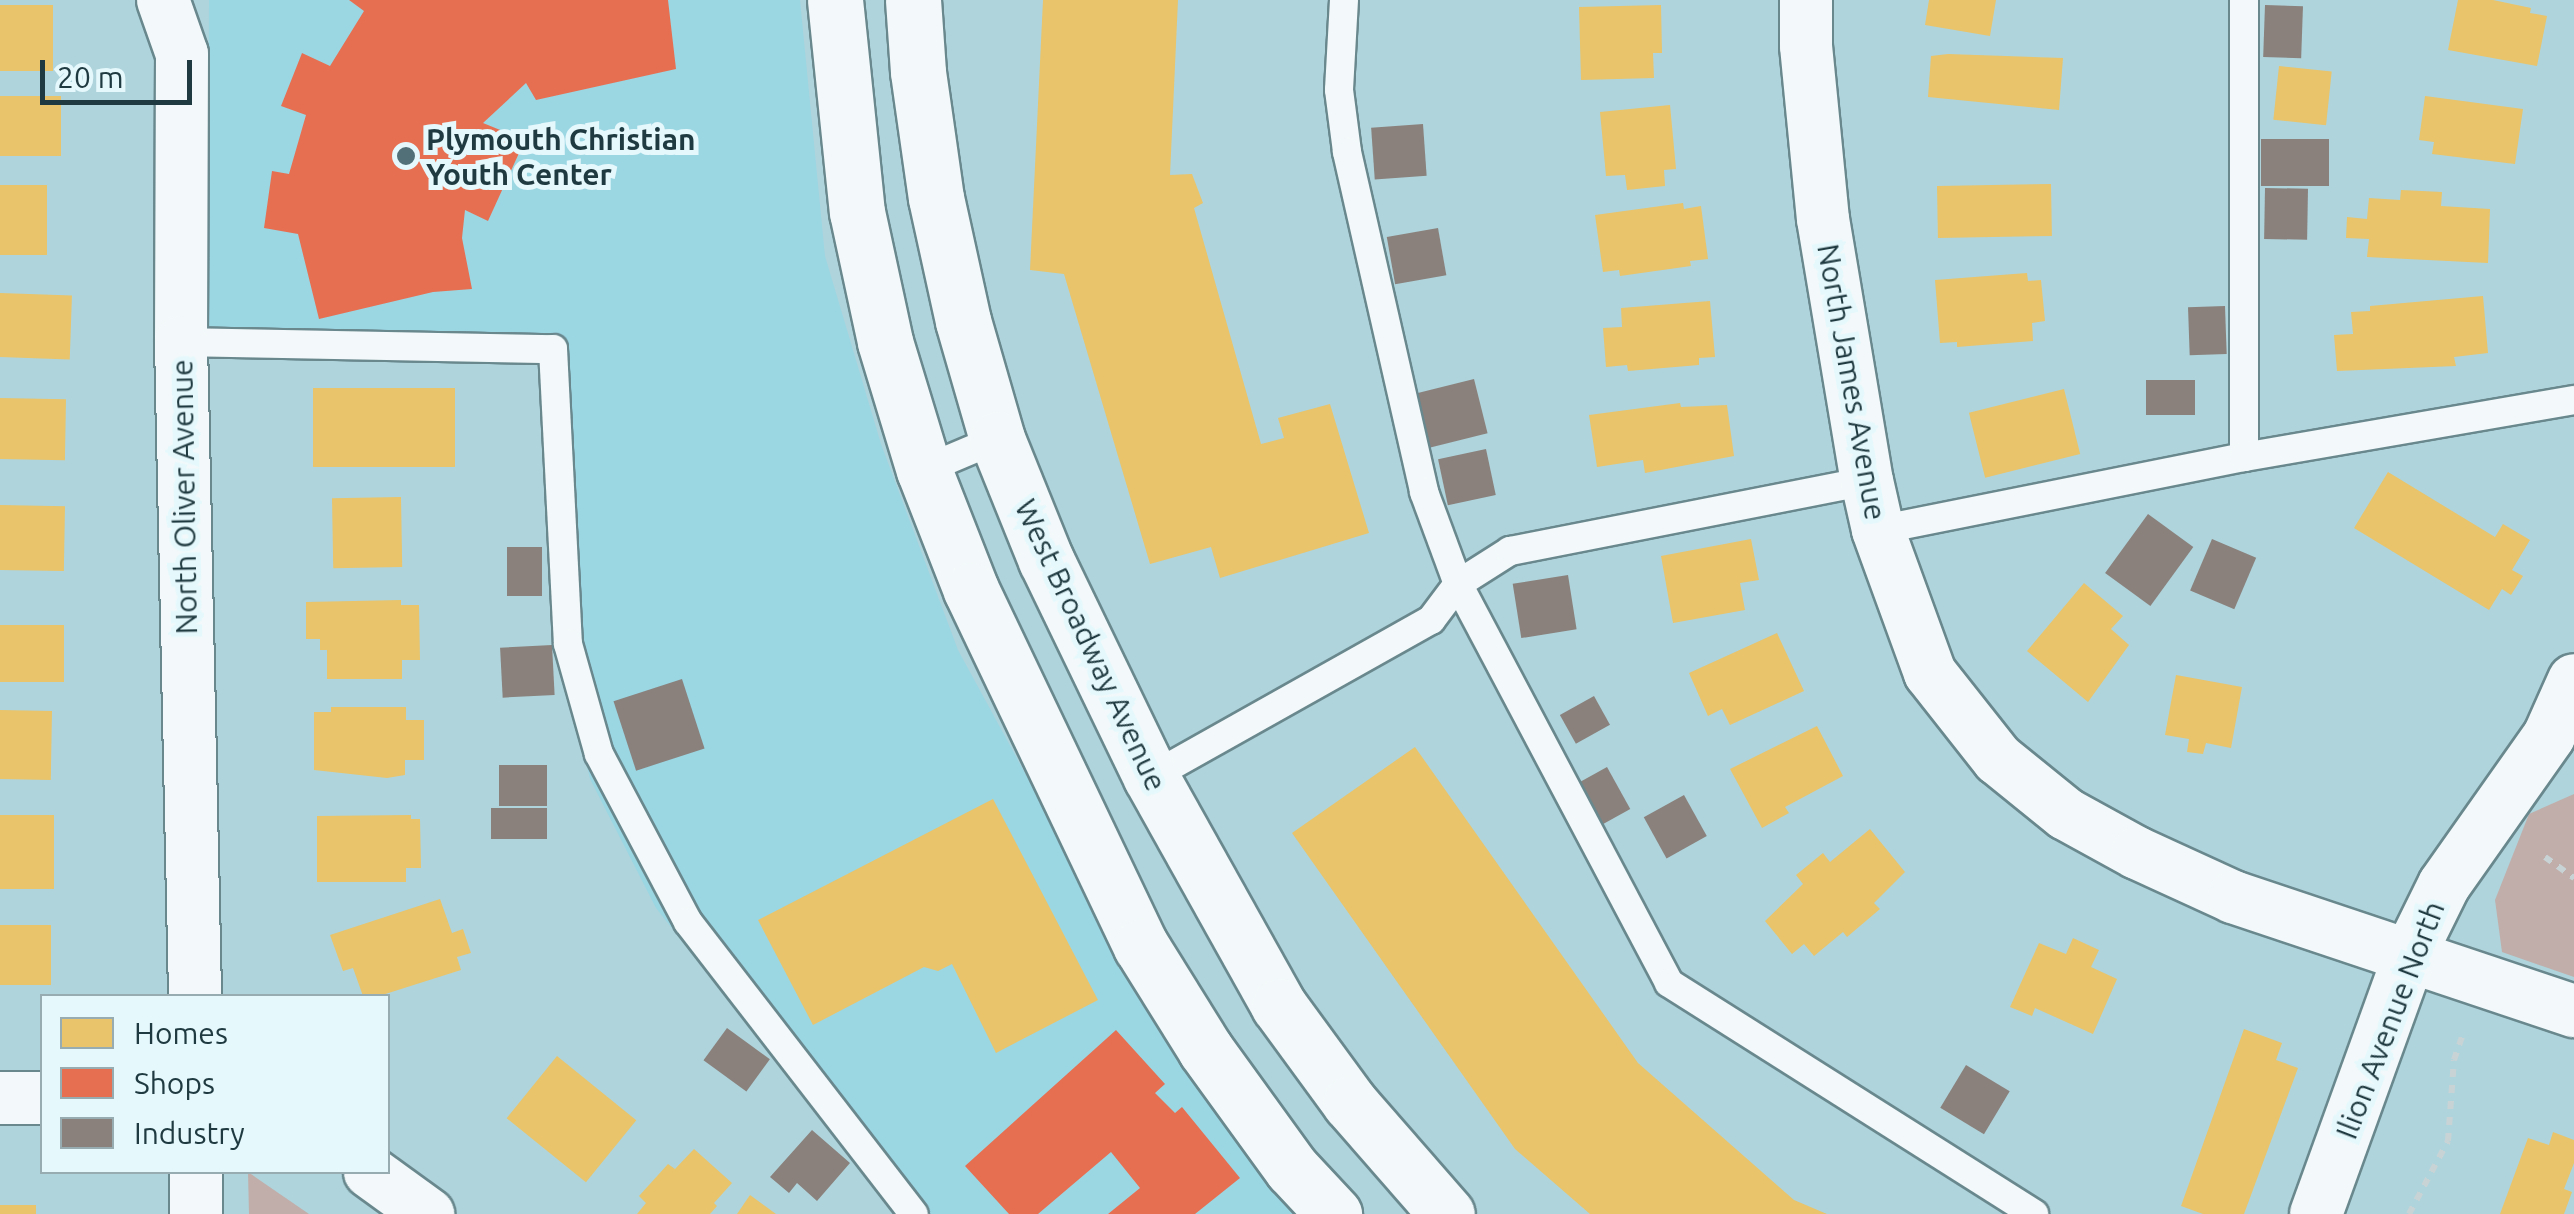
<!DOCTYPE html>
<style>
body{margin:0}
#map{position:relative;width:2574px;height:1214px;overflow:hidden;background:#afd4dc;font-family:Ubuntu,sans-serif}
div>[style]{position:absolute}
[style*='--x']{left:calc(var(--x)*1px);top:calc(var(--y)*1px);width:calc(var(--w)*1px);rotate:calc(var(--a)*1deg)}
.built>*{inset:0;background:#9bd6e3}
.green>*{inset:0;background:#c1aeaa}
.homes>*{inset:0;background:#e9c46a;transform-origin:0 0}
.shops>*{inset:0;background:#e76f51}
.industry>*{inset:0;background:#8a817c;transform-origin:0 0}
.path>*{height:6px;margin-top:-3px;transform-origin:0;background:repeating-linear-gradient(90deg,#c8d3d6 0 8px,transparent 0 16px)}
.roads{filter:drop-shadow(2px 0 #69888e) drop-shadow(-2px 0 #69888e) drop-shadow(0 2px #69888e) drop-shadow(0 -2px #69888e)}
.lane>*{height:28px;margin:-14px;padding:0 14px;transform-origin:14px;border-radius:14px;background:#f3f9fa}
.street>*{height:52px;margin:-26px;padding:0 26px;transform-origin:26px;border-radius:26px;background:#f3f9fa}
.primary>*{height:55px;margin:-27.5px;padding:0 27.5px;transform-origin:27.5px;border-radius:27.5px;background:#f3f9fa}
.dots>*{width:28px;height:28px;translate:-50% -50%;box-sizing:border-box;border:5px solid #e5f8fc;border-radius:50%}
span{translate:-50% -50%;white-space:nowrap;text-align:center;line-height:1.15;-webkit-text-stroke:10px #e5f8fc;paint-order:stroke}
.poi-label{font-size:30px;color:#1f3a40;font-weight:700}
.left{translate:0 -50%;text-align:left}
.street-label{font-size:30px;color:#1f3a40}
.legend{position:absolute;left:40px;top:994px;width:350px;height:180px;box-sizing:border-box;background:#e5f8fc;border:2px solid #96acb1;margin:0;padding:12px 18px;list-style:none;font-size:30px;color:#1f3a40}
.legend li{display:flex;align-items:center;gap:20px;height:50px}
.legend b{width:50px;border:2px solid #96acb1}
.scale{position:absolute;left:40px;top:60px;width:152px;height:45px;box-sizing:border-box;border:5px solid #1f3a40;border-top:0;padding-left:12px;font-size:30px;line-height:35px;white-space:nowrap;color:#1f3a40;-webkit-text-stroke:8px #e5f8fc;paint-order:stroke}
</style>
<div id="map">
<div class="built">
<i style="clip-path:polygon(209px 0,800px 0,825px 256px,881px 444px,958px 650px,1188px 1073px,1297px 1214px,896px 1214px,656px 908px,590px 779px,559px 643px,538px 360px,207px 353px)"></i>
</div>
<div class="green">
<i style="clip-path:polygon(2574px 794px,2574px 977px,2502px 952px,2495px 900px,2529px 814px)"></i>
<i style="clip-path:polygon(248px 1172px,309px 1214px,249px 1214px)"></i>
</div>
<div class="homes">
<i style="clip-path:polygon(1043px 0,1178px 0,1170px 175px,1192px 174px,1203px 203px,1194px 208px,1261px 444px,1284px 438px,1278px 418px,1330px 404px,1369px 533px,1220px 578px,1211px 547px,1150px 564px,1064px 274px,1030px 270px)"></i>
<i style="clip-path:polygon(1929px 0,1996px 0,1990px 36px,1925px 25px)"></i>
<i style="clip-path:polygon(2458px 0,2493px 0,2531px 8px,2530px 13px,2547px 16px,2537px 66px,2448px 50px)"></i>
<i style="left:0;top:5px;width:53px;height:66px"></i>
<i style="clip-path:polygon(1661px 5px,1662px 53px,1653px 53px,1654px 78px,1581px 80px,1579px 7px)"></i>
<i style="clip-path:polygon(1948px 54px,2063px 58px,2059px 110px,1928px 97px,1931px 56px)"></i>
<i style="left:2279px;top:66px;width:53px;height:54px;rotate:6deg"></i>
<i style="left:0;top:96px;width:61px;height:60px"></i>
<i style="clip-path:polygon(2425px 96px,2523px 109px,2515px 164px,2432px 154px,2434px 142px,2419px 140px)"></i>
<i style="clip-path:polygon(1670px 105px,1676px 169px,1664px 170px,1665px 186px,1627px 190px,1625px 175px,1606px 176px,1600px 112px)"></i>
<i style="left:2051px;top:184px;width:52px;height:114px;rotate:89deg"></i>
<i style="left:0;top:185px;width:47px;height:70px"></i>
<i style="clip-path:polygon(2401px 190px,2442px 192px,2441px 206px,2490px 209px,2488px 263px,2367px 257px,2369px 239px,2346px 238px,2347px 217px,2367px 219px,2369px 198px,2400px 200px)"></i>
<i style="clip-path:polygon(1683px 203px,1684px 209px,1701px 206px,1708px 259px,1690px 261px,1691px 266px,1620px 276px,1619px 270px,1603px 272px,1595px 215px)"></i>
<i style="clip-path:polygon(2027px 273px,2028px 281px,2041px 280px,2045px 321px,2032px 323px,2033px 341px,1957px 347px,1957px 342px,1940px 343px,1935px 280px)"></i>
<i style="left:0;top:293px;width:72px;height:64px;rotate:2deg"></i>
<i style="clip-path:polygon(2483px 296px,2488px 353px,2454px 357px,2456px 366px,2337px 371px,2334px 335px,2353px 334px,2351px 312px,2370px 311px,2370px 306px)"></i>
<i style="clip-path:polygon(1710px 301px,1715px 357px,1699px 358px,1699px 365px,1628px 371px,1627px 365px,1606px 367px,1603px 328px,1622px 327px,1621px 308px)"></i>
<i style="left:313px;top:388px;width:142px;height:79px"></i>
<i style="left:2064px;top:389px;width:67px;height:98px;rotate:76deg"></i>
<i style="left:0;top:398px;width:66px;height:61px;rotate:1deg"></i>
<i style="clip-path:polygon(1680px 403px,1681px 407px,1727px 405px,1734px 456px,1645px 473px,1643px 460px,1597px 467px,1589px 415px)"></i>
<i style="clip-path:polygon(2388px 472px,2495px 537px,2503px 524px,2530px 540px,2512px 570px,2523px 576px,2511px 595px,2502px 589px,2489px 610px,2354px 528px)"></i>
<i style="left:401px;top:497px;width:70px;height:69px;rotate:89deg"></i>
<i style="left:0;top:505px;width:65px;height:65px;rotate:1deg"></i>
<i style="clip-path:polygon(1751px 539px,1759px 580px,1740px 583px,1745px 610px,1673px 623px,1661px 556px)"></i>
<i style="clip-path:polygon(2084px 583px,2123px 616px,2111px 629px,2129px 645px,2088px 702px,2027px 651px)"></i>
<i style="clip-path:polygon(401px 600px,401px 605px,419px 605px,420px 660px,402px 660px,402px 679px,327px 679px,327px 650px,320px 650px,320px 639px,306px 639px,306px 602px)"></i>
<i style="left:0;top:625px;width:64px;height:57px"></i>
<i style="clip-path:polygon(1777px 633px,1804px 691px,1730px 725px,1722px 709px,1708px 716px,1689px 673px)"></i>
<i style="clip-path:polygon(2176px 675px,2242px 687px,2231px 748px,2206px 743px,2203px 754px,2187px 752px,2189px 739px,2165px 735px)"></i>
<i style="clip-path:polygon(331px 707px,406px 707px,406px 720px,424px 720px,424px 760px,405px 760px,405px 775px,387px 778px,314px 770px,314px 712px,331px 712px)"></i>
<i style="left:0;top:710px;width:52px;height:69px;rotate:1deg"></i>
<i style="clip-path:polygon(1817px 726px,1843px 776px,1785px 807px,1789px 813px,1762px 828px,1730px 769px)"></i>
<i style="clip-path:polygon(1415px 747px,1638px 1063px,1794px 1200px,1827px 1214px,1590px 1214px,1515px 1149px,1292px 833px)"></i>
<i style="clip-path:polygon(993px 799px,1098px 1000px,996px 1053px,952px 964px,938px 971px,924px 967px,813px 1025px,758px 920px)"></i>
<i style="left:0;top:815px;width:54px;height:74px"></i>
<i style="clip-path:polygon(411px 815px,411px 819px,420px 819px,421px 868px,406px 868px,406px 882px,317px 882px,317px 816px)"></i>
<i style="clip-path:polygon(1870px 829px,1905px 872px,1874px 903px,1880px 909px,1847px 937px,1843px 932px,1814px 956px,1804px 944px,1792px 954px,1765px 921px,1803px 884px,1796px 875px,1823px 853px,1830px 862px)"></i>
<i style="clip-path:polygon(440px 899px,452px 933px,463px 929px,471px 953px,457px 957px,461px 970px,379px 996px,363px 996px,353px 968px,343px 971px,330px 935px)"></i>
<i style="left:0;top:925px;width:51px;height:60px"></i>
<i style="clip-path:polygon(2073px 938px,2099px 950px,2091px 967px,2117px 979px,2093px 1034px,2035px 1008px,2032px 1016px,2010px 1007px,2039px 943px,2066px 954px)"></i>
<i style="clip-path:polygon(2244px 1029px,2282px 1043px,2276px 1060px,2298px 1068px,2244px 1214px,2203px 1214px,2181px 1206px)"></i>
<i style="left:557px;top:1056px;width:102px;height:80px;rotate:39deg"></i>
<i style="clip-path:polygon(2553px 1132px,2574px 1140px,2574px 1163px,2564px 1189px,2572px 1192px,2564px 1214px,2500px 1214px,2528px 1138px,2549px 1145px)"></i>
<i style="clip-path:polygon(694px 1149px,732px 1183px,714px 1203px,717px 1206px,710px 1214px,637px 1214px,646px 1203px,639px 1196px,668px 1164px,675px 1169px)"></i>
<i style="clip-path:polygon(750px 1195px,776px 1214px,737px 1214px)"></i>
<i style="left:36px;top:1205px;width:9px;height:36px;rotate:90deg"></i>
</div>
<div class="shops">
<i style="clip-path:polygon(349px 0,668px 0,676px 69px,536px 100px,526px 83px,483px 123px,525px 140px,488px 221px,465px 210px,462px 238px,472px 289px,433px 292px,319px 319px,298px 234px,264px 228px,272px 171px,289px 174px,306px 115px,281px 106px,302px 53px,330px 66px,364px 11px)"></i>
<i style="clip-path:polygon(1116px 1030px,1165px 1084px,1155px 1093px,1175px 1113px,1182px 1107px,1240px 1178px,1195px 1214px,1108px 1214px,1140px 1188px,1111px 1152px,1038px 1214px,1009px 1214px,965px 1166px)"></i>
</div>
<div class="industry">
<i style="left:2265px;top:5px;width:38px;height:52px;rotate:2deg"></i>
<i style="left:1423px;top:124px;width:52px;height:52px;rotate:86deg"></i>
<i style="left:2329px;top:139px;width:47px;height:68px;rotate:90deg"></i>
<i style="left:2265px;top:188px;width:43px;height:51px;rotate:1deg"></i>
<i style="left:1438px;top:228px;width:48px;height:52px;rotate:80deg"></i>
<i style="left:2225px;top:306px;width:48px;height:37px;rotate:88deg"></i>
<i style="left:1474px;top:379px;width:56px;height:62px;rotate:76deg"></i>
<i style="left:2146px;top:380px;width:49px;height:35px"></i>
<i style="left:1486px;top:449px;width:47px;height:49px;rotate:78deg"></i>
<i style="left:2148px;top:514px;width:56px;height:73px;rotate:36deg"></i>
<i style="left:2212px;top:539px;width:48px;height:56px;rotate:23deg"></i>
<i style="left:507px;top:547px;width:35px;height:49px"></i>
<i style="left:1568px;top:575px;width:55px;height:56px;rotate:81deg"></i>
<i style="left:552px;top:645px;width:50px;height:52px;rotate:87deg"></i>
<i style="left:682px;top:679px;width:73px;height:72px;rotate:72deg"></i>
<i style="left:1594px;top:696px;width:33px;height:39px;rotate:61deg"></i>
<i style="left:499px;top:765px;width:48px;height:41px"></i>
<i style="left:1607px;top:767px;width:48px;height:33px;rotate:61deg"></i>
<i style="left:1684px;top:795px;width:47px;height:46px;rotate:61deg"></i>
<i style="left:547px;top:808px;width:31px;height:56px;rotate:90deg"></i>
<i style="left:727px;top:1028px;width:53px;height:40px;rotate:36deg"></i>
<i style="left:1966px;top:1065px;width:51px;height:50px;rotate:31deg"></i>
<i style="clip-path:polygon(812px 1130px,850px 1163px,817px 1201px,797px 1183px,789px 1193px,770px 1177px)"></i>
</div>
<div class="path">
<i style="--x:2545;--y:857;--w:36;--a:36"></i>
<i style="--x:2409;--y:1214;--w:83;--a:-61.9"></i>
<i style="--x:2448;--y:1141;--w:81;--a:-85.8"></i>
<i style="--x:2454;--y:1060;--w:28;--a:-71"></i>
</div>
<div class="roads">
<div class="lane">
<i style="--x:1344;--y:0;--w:90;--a:93.2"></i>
<i style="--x:1339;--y:90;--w:63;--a:82.6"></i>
<i style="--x:1347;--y:152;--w:349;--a:77.2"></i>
<i style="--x:1424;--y:492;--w:98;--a:69.7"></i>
<i style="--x:1458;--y:584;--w:451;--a:62.1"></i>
<i style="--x:1669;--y:983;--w:432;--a:32.3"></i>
<i style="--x:2244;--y:0;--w:457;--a:90"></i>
<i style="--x:181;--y:342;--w:372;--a:1.1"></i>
<i style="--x:553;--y:349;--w:295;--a:87.1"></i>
<i style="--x:568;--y:644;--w:114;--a:74.3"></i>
<i style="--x:599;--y:754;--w:190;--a:62.1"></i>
<i style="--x:688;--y:922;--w:369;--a:52.3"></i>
<i style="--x:924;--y:470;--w:79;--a:-23"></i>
<i style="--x:1878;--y:530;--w:373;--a:-11.3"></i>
<i style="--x:2244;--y:457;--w:335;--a:-9.8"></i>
<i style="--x:1151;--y:777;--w:321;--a:-29.3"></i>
<i style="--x:1431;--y:620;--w:45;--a:-53.1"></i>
<i style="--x:1458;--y:584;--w:62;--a:-32.4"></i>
<i style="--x:1510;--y:551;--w:364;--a:-11.1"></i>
</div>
<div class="street">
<i style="--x:163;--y:0;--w:57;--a:70.6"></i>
<i style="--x:182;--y:54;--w:288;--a:90.2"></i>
<i style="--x:181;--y:342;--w:654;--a:88.77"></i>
<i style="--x:1806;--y:0;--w:46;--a:90"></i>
<i style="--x:1806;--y:46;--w:174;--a:84.4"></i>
<i style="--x:1823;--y:219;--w:266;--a:80.5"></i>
<i style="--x:1867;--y:481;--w:50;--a:77.3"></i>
<i style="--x:1878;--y:530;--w:152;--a:70"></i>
<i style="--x:1930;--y:673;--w:110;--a:51.7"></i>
<i style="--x:1998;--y:759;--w:87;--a:39"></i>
<i style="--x:2066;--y:814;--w:81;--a:28.8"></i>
<i style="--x:2137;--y:853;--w:106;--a:24.6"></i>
<i style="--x:2233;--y:897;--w:360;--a:18.5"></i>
<i style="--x:0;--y:1098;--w:42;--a:0"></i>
<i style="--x:370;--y:1172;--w:72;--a:35.9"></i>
<i style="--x:196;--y:1214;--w:42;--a:-90"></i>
<i style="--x:2316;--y:1214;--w:276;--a:-70.1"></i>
<i style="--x:2410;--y:954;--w:77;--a:-63.8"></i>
<i style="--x:2444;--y:885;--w:182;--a:-54.8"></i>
<i style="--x:2549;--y:736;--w:61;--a:-65.9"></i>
</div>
<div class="primary">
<i style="--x:835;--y:0;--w:213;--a:84.1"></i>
<i style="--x:857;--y:212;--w:133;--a:77.8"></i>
<i style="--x:885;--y:342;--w:134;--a:73.1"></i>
<i style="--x:924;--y:470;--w:129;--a:68.6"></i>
<i style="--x:971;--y:590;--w:395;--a:64.5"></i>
<i style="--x:1141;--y:946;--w:121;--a:58.1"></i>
<i style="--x:1205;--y:1049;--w:148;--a:54.1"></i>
<i style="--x:1292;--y:1169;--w:62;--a:47"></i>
<i style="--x:913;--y:0;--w:72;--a:86"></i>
<i style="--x:918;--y:72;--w:127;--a:81.9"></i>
<i style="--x:936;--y:198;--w:126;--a:77.6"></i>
<i style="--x:963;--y:321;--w:123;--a:73.9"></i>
<i style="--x:997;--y:439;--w:131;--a:68"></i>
<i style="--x:1046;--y:560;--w:241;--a:64.2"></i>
<i style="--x:1151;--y:777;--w:262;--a:60.8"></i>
<i style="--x:1279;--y:1006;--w:120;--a:53.8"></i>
<i style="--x:1350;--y:1103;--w:147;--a:48.9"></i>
</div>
</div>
<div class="dots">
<i style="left:406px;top:156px;background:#517077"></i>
</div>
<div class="poi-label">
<span class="left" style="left:426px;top:156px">Plymouth Christian<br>Youth Center</span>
</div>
<div class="street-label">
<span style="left:1852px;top:382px;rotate:80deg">North James Avenue</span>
<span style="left:184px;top:497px;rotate:-91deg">North Oliver Avenue</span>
<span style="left:1091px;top:645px;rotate:65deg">West Broadway Avenue</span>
<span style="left:2390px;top:1020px;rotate:-69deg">Ilion Avenue North</span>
</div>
<ul class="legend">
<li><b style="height:28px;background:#e9c46a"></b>Homes</li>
<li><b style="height:28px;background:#e76f51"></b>Shops</li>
<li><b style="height:28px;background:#8a817c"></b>Industry</li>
</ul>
<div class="scale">20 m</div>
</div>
